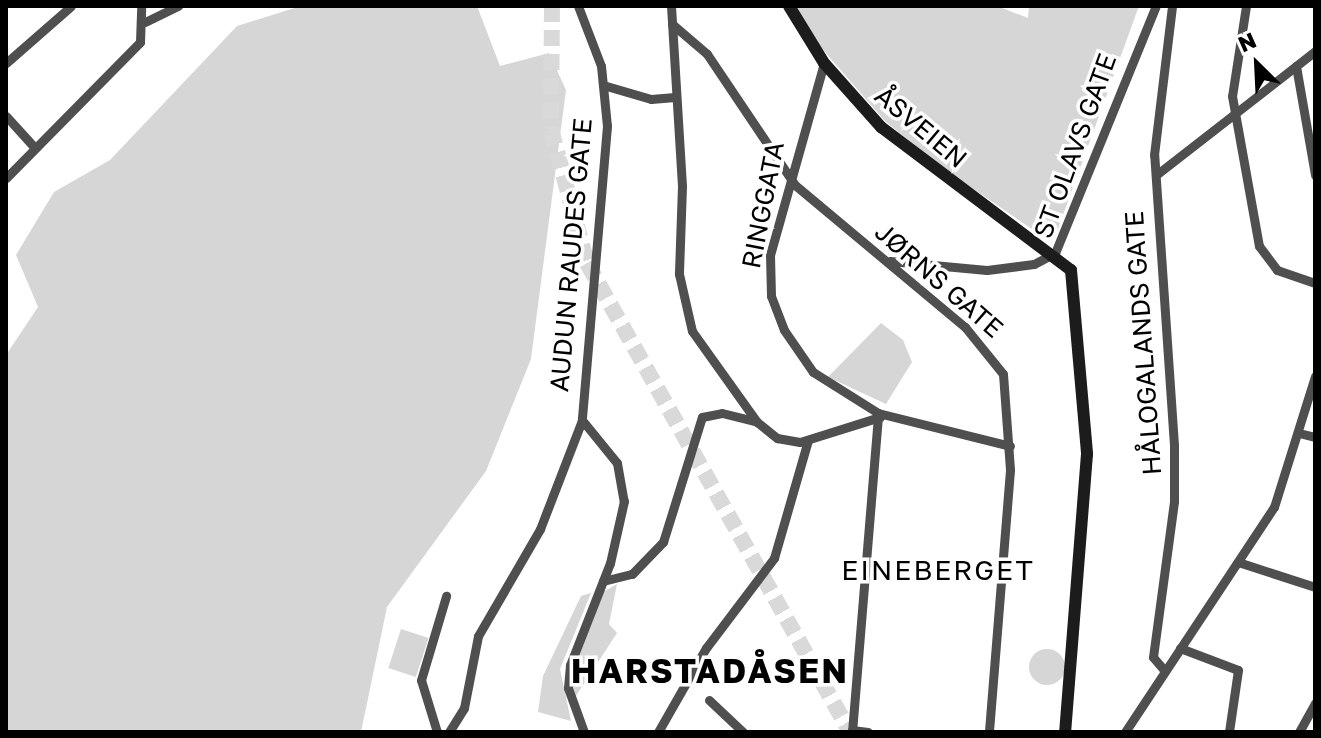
<!DOCTYPE html>
<meta charset="utf-8">
<style>
body{margin:0}
#map{position:relative;width:1321px;height:738px;overflow:hidden;background:#fff;font-family:"Golos Text",sans-serif}
div>[style]{position:absolute}
[style*='--x']{left:calc(var(--x)*1px);top:calc(var(--y)*1px);width:calc(var(--w)*1px);rotate:calc(var(--a)*1deg)}
.green>*{inset:0;background:#d6d6d6;transform-origin:0 0}
.round{border-radius:50%}
.highway-tunnel>*{height:16px;margin-top:-8px;transform-origin:0;background:repeating-linear-gradient(90deg,#d9d9d9 0 16px,transparent 0 24px)}
.street>*{height:9px;margin:-4.5px;padding:0 4.5px;transform-origin:4.5px;border-radius:4.5px;background:#4f4f4f}
.secondary>*{height:12px;margin:-6px;padding:0 6px;transform-origin:6px;border-radius:6px;background:#1c1c1c}
span{translate:-50% -50%;white-space:nowrap;text-align:center;line-height:1.15;-webkit-text-stroke:7px #fff;paint-order:stroke}
.street-label{font-size:26px;color:#000}
.neighbourhood-label{font-size:28px;color:#000;letter-spacing:2px}
.district-label{font-size:34px;color:#000;font-weight:700;letter-spacing:2px}
.frame{position:absolute;inset:0;border:8px solid #000;pointer-events:none}
.north{position:absolute;left:1217px;top:24px;width:80px;height:80px;-webkit-text-stroke:6px #fff;paint-order:stroke;rotate:336deg;font-size:22px;font-weight:700;line-height:32px;text-align:center;color:#000}
.north::after{content:'';display:block;margin:auto;width:28px;height:36px;background:#000;clip-path:polygon(50% 0,100% 100%,50% 72%,0 100%)}
</style>
<div id="map">
<div class="green">
<i style="clip-path:polygon(301px 6px,477px 6px,500px 66px,549px 53px,566px 90px,531px 359px,486px 471px,387px 607px,361px 732px,6px 732px,6px 355px,38px 307px,16px 255px,54px 192px,110px 160px,237px 26px)"></i>
<i style="clip-path:polygon(796px 6px,997px 6px,1028px 18px,1029px 6px,1139px 6px,1055px 237px,1042px 236px,946px 170px,885px 121px,817px 43px)"></i>
<i style="clip-path:polygon(881px 323px,903px 340px,912px 362px,886px 404px,828px 377px)"></i>
<i style="clip-path:polygon(617px 584px,609px 624px,617px 633px,574px 699px,572px 671px,603px 592px)"></i>
<i style="clip-path:polygon(591px 593px,560px 669px,571px 721px,538px 712px,543px 676px,581px 596px)"></i>
<i style="left:401px;top:629px;width:29px;height:41px;rotate:18deg"></i>
<i class="round" style="left:1029px;top:649px;width:36px;height:36px"></i>
</div>
<div class="highway-tunnel">
<i style="--x:552;--y:6;--w:123;--a:90.5"></i>
<i style="--x:551;--y:129;--w:139;--a:75"></i>
<i style="--x:587;--y:263;--w:538;--a:60.72"></i>
</div>
<div class="street">
<i style="--x:578;--y:6;--w:64;--a:69"></i>
<i style="--x:601;--y:66;--w:60;--a:84.3"></i>
<i style="--x:607;--y:126;--w:295;--a:94.9"></i>
<i style="--x:671;--y:6;--w:180;--a:86.5"></i>
<i style="--x:682;--y:186;--w:88;--a:92"></i>
<i style="--x:679;--y:274;--w:58;--a:77.2"></i>
<i style="--x:692;--y:331;--w:112;--a:54.5"></i>
<i style="--x:757;--y:422;--w:26;--a:39"></i>
<i style="--x:777;--y:438;--w:23;--a:10"></i>
<i style="--x:800;--y:442;--w:84;--a:-17.4"></i>
<i style="--x:1246;--y:6;--w:91;--a:98.8"></i>
<i style="--x:1232;--y:96;--w:152;--a:79.8"></i>
<i style="--x:1259;--y:246;--w:30;--a:53"></i>
<i style="--x:1277;--y:270;--w:40;--a:18.9"></i>
<i style="--x:145;--y:22;--w:37;--a:-26"></i>
<i style="--x:672;--y:24;--w:46;--a:40.6"></i>
<i style="--x:707;--y:54;--w:158;--a:56.1"></i>
<i style="--x:795;--y:185;--w:222;--a:39.9"></i>
<i style="--x:965;--y:327;--w:60;--a:51"></i>
<i style="--x:1003;--y:374;--w:96;--a:85.8"></i>
<i style="--x:1010;--y:470;--w:263;--a:94.6"></i>
<i style="--x:6;--y:63;--w:86;--a:-41.2"></i>
<i style="--x:824;--y:63;--w:199;--a:105.7"></i>
<i style="--x:770;--y:255;--w:41;--a:88.6"></i>
<i style="--x:771;--y:296;--w:36;--a:69"></i>
<i style="--x:784;--y:330;--w:51;--a:55.4"></i>
<i style="--x:813;--y:372;--w:77;--a:32.2"></i>
<i style="--x:878;--y:413;--w:136;--a:14"></i>
<i style="--x:1296;--y:66;--w:111;--a:80.1"></i>
<i style="--x:603;--y:85;--w:50;--a:16.3"></i>
<i style="--x:651;--y:99;--w:21;--a:-5"></i>
<i style="--x:6;--y:116;--w:43;--a:47.8"></i>
<i style="--x:1156;--y:175;--w:202;--a:-37.9"></i>
<i style="--x:6;--y:178;--w:191;--a:-45.4"></i>
<i style="--x:140;--y:42;--w:36;--a:-88"></i>
<i style="--x:890;--y:261;--w:97;--a:5.3"></i>
<i style="--x:987;--y:270;--w:47;--a:-7.3"></i>
<i style="--x:1034;--y:264;--w:24;--a:-28"></i>
<i style="--x:1055;--y:253;--w:267;--a:-67.8"></i>
<i style="--x:582;--y:420;--w:55;--a:50.9"></i>
<i style="--x:617;--y:463;--w:39;--a:80"></i>
<i style="--x:624;--y:501;--w:64;--a:102.7"></i>
<i style="--x:610;--y:563;--w:110;--a:111.4"></i>
<i style="--x:570;--y:665;--w:23;--a:95"></i>
<i style="--x:568;--y:688;--w:47;--a:70"></i>
<i style="--x:1299;--y:433;--w:16;--a:14"></i>
<i style="--x:1238;--y:562;--w:81;--a:18"></i>
<i style="--x:603;--y:581;--w:30;--a:-14"></i>
<i style="--x:632;--y:574;--w:45;--a:-45.9"></i>
<i style="--x:663;--y:542;--w:131;--a:-72.7"></i>
<i style="--x:702;--y:417;--w:20;--a:-11"></i>
<i style="--x:722;--y:413;--w:36;--a:14"></i>
<i style="--x:1180;--y:648;--w:62;--a:20.8"></i>
<i style="--x:1238;--y:670;--w:63;--a:98.3"></i>
<i style="--x:1165;--y:671;--w:18;--a:-131"></i>
<i style="--x:1153;--y:657;--w:157;--a:-82.3"></i>
<i style="--x:1174;--y:501;--w:56;--a:-90"></i>
<i style="--x:1174;--y:445;--w:291;--a:-93.9"></i>
<i style="--x:1154;--y:155;--w:150;--a:-83.1"></i>
<i style="--x:709;--y:700;--w:47;--a:43.3"></i>
<i style="--x:852;--y:730;--w:16;--a:7"></i>
<i style="--x:437;--y:732;--w:54;--a:-107.1"></i>
<i style="--x:421;--y:680;--w:88;--a:-73.4"></i>
<i style="--x:449;--y:732;--w:28;--a:-58"></i>
<i style="--x:464;--y:708;--w:73;--a:-79"></i>
<i style="--x:478;--y:636;--w:124;--a:-59.9"></i>
<i style="--x:540;--y:529;--w:117;--a:-68.9"></i>
<i style="--x:658;--y:732;--w:97;--a:-60.3"></i>
<i style="--x:706;--y:648;--w:113;--a:-52.9"></i>
<i style="--x:774;--y:558;--w:123;--a:-73.9"></i>
<i style="--x:852;--y:732;--w:320;--a:-85.3"></i>
<i style="--x:1125;--y:732;--w:270;--a:-56.5"></i>
<i style="--x:1274;--y:507;--w:137;--a:-72.6"></i>
<i style="--x:1299;--y:732;--w:33;--a:-61"></i>
</div>
<div class="secondary">
<i style="--x:789;--y:6;--w:67;--a:58.4"></i>
<i style="--x:824;--y:63;--w:86;--a:48.3"></i>
<i style="--x:881;--y:127;--w:238;--a:37"></i>
<i style="--x:1071;--y:270;--w:185;--a:85"></i>
<i style="--x:1087;--y:454;--w:279;--a:94.5"></i>
</div>
<div class="street-label">
<span style="left:921px;top:127px;rotate:40deg">ÅSVEIEN</span>
<span style="left:1075px;top:146px;rotate:-70deg">ST OLAVS GATE</span>
<span style="left:763px;top:205px;rotate:-79deg">RINGGATA</span>
<span style="left:571px;top:255px;rotate:-85deg">AUDUN RAUDES GATE</span>
<span style="left:939px;top:280px;rotate:41deg">JØRNS GATE</span>
<span style="left:1143px;top:343px;rotate:-94deg">HÅLOGALANDS GATE</span>
</div>
<div class="neighbourhood-label">
<span style="left:938px;top:570px">EINEBERGET</span>
</div>
<div class="district-label">
<span style="left:710px;top:671px">HARSTADÅSEN</span>
</div>
<div class="frame"></div>
<div class="north">N</div>
</div>
